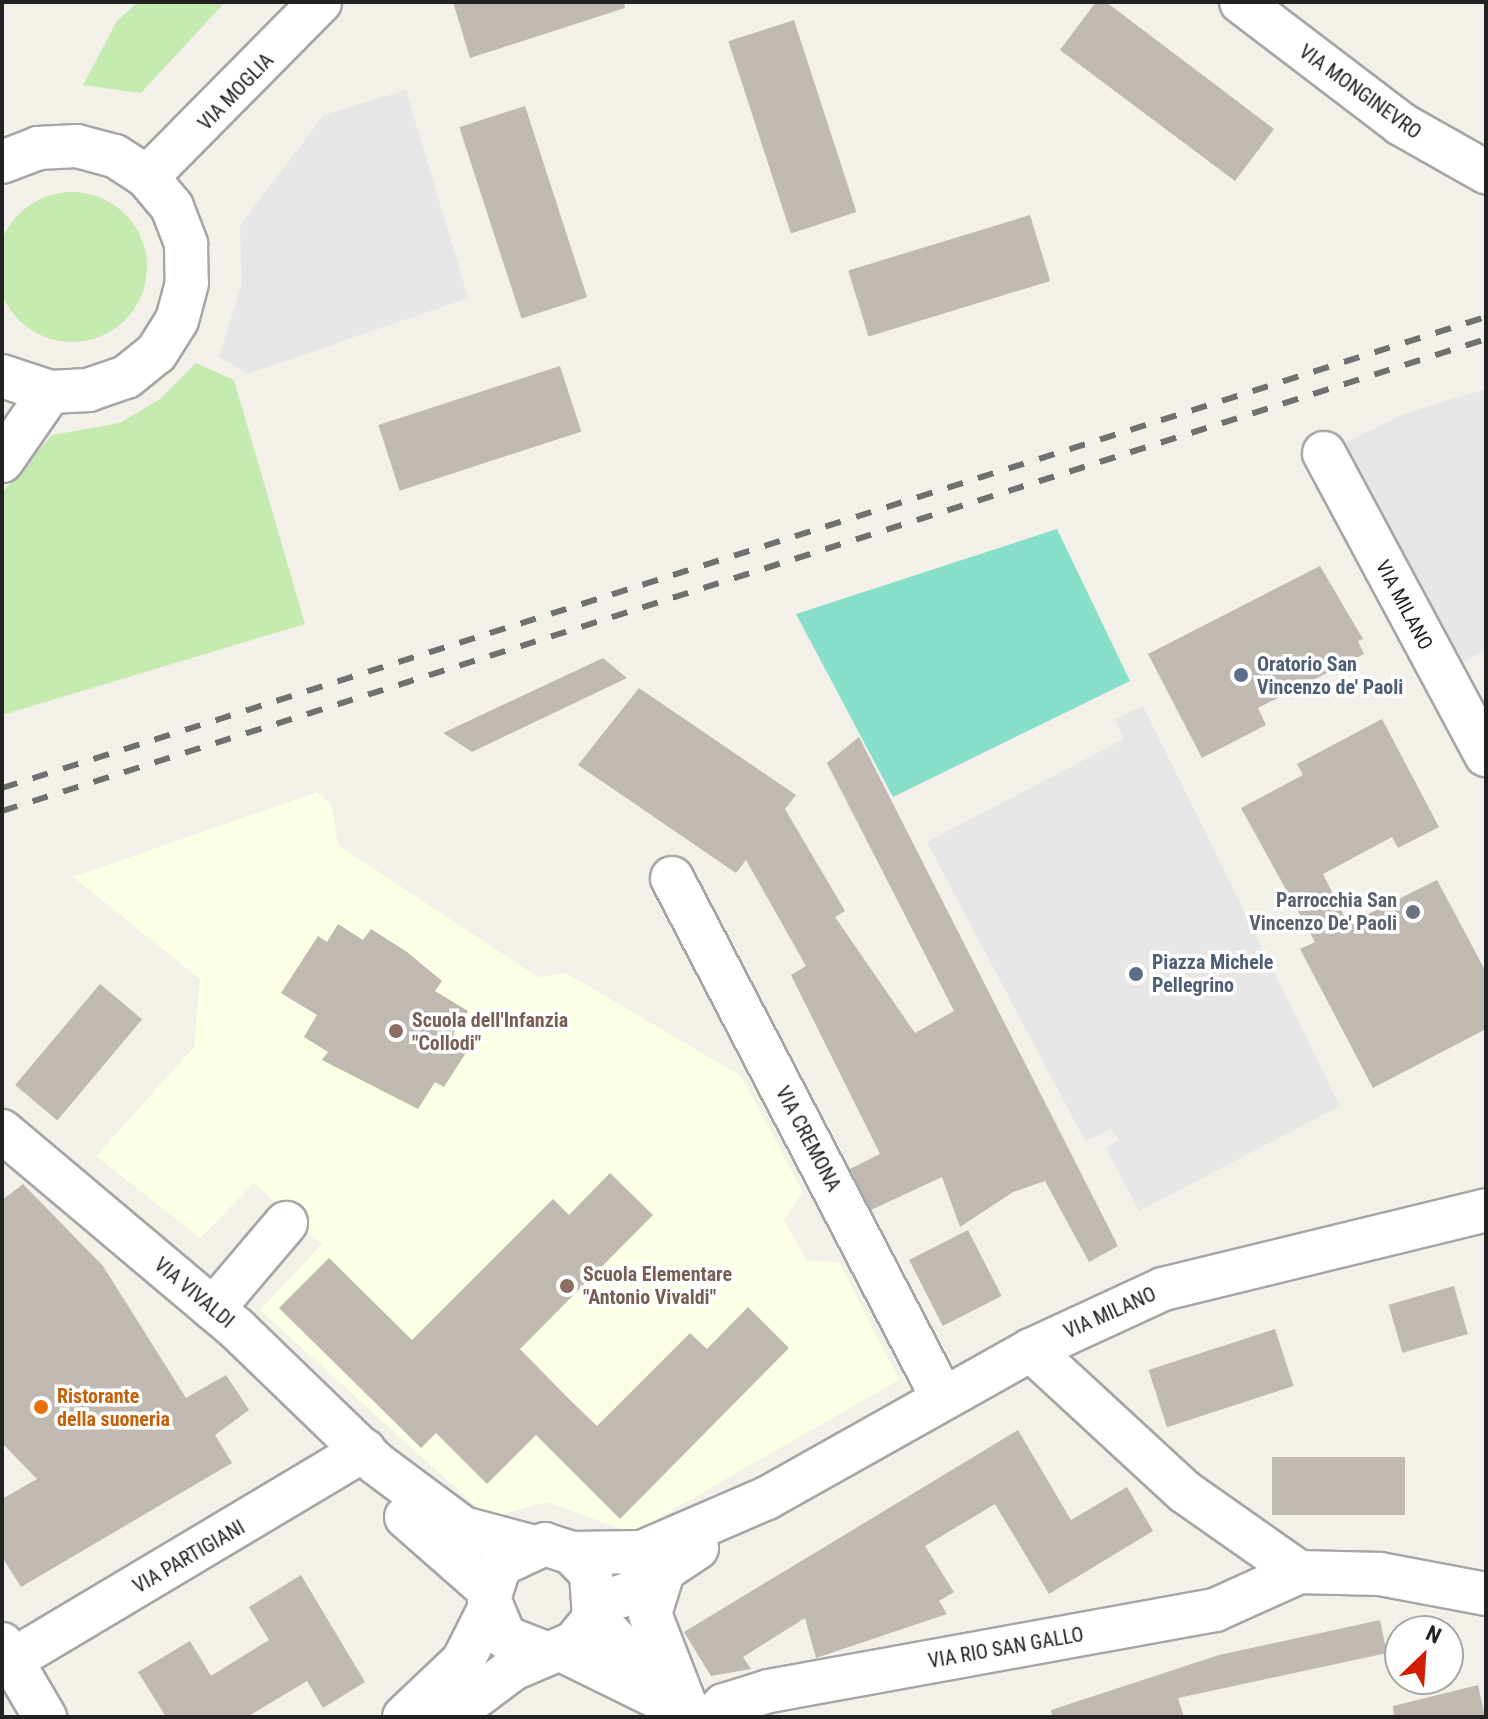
<!DOCTYPE html>
<style>
body{margin:0}
#map{position:relative;width:1488px;height:1719px;overflow:hidden;background:#f2f0e9;font-family:"Roboto Condensed",sans-serif}
div>[style]{position:absolute}
[style*='--x']{left:calc(var(--x)*1px);top:calc(var(--y)*1px);width:calc(var(--w)*1px);rotate:calc(var(--a)*1deg)}
.education>*{inset:0;background:#fbffe4}
.grass>*{inset:0;background:#c5eab0}
.round{border-radius:50%}
.pitch>*{inset:0;background:#88dfc9}
.parking>*{inset:0;background:#e6e6e6}
.building>*{inset:0;background:#bfb9b2;transform-origin:0 0}
.roads{filter:drop-shadow(2px 0 #a6a6a6) drop-shadow(-2px 0 #a6a6a6) drop-shadow(0 2px #a6a6a6) drop-shadow(0 -2px #a6a6a6)}
.minor>*{height:42px;margin:-21px;padding:0 21px;transform-origin:21px;border-radius:21px;background:#fff}
.rail>*{height:6px;margin-top:-3px;transform-origin:0;background:repeating-linear-gradient(90deg,#707070 0 16px,transparent 0 32px)}
.dots>*{width:22px;height:22px;translate:-50% -50%;box-sizing:border-box;border:4px solid #fff;border-radius:50%}
span{translate:-50% -50%;white-space:nowrap;text-align:center;line-height:1.15;-webkit-text-stroke:7px #fff;paint-order:stroke}
.street-label{font-size:20px;color:#222}
.service-label{font-size:20px;color:#4e5e75;font-weight:700}
.left{translate:0 -50%;text-align:left}
.worship-label{font-size:20px;color:#5b616d;font-weight:700}
.right{translate:-100% -50%;text-align:right}
.education-label{font-size:20px;color:#785e54;font-weight:700}
.food-label{font-size:20px;color:#c56008;font-weight:700}
.frame{position:absolute;inset:0;border:4px solid #222;pointer-events:none}
.north{position:absolute;left:1384px;top:1615px;width:80px;height:80px;box-sizing:border-box;background:#fff;border:2px solid #a7a7a7;border-radius:50%;rotate:25deg;font-size:22px;font-weight:700;line-height:32px;text-align:center;color:#222}
.north::after{content:'';display:block;margin:auto;width:28px;height:36px;background:#d11d02;clip-path:polygon(50% 0,100% 100%,50% 72%,0 100%)}
</style>
<div id="map">
<div class="education">
<i style="clip-path:polygon(317px 792px,332px 806px,338px 845px,538px 977px,566px 973px,741px 1076px,803px 1192px,784px 1220px,807px 1261px,839px 1262px,899px 1380px,632px 1533px,547px 1502px,489px 1518px,260px 1310px,322px 1244px,254px 1183px,200px 1238px,96px 1156px,194px 1047px,200px 979px,73px 877px)"></i>
</div>
<div class="grass">
<i style="clip-path:polygon(138px 2px,225px 2px,141px 93px,83px 85px,117px 21px)"></i>
<i class="round" style="left:-3px;top:192px;width:150px;height:150px"></i>
<i style="clip-path:polygon(196px 363px,234px 380px,305px 624px,2px 715px,2px 493px,52px 435px,120px 423px,160px 399px)"></i>
</div>
<div class="pitch">
<i style="clip-path:polygon(1057px 529px,1130px 681px,893px 797px,796px 614px)"></i>
</div>
<div class="parking">
<i style="clip-path:polygon(406px 90px,468px 298px,247px 374px,219px 357px,242px 283px,240px 225px,324px 115px)"></i>
<i style="clip-path:polygon(1486px 389px,1486px 650px,1441px 673px,1324px 453px,1404px 414px)"></i>
<i style="clip-path:polygon(1143px 706px,1340px 1106px,1139px 1211px,1106px 1148px,1119px 1140px,1111px 1129px,1085px 1141px,927px 842px,1124px 739px,1115px 719px)"></i>
</div>
<div class="building">
<i style="clip-path:polygon(453px 2px,624px 2px,625px 8px,470px 58px)"></i>
<i style="clip-path:polygon(1096px 2px,1106px 2px,1274px 129px,1235px 181px,1060px 50px)"></i>
<i style="left:794px;top:20px;width:202px;height:69px;rotate:72deg"></i>
<i style="left:525px;top:106px;width:201px;height:69px;rotate:72deg"></i>
<i style="left:1030px;top:215px;width:69px;height:190px;rotate:73deg"></i>
<i style="left:560px;top:366px;width:69px;height:191px;rotate:72deg"></i>
<i style="clip-path:polygon(1320px 566px,1363px 639px,1358px 641px,1364px 654px,1258px 708px,1266px 725px,1202px 758px,1148px 654px)"></i>
<i style="clip-path:polygon(603px 658px,627px 678px,472px 752px,443px 733px)"></i>
<i style="clip-path:polygon(639px 688px,796px 795px,785px 809px,845px 911px,835px 917px,915px 1033px,954px 1011px,827px 763px,859px 737px,1118px 1246px,1089px 1262px,1045px 1181px,1013px 1192px,960px 1227px,942px 1177px,871px 1210px,850px 1169px,880px 1154px,791px 975px,806px 966px,746px 860px,736px 873px,578px 765px)"></i>
<i style="clip-path:polygon(1382px 719px,1439px 827px,1398px 848px,1392px 837px,1323px 874px,1348px 924px,1437px 880px,1486px 972px,1486px 1029px,1373px 1088px,1300px 949px,1315px 942px,1241px 808px,1303px 775px,1297px 764px)"></i>
<i style="clip-path:polygon(338px 924px,363px 940px,371px 929px,407px 952px,442px 981px,435px 991px,468px 1011px,453px 1034px,471px 1045px,444px 1087px,435px 1082px,418px 1109px,322px 1060px,328px 1052px,304px 1037px,317px 1015px,281px 993px,318px 936px,327px 942px)"></i>
<i style="left:100px;top:984px;width:55px;height:132px;rotate:40deg"></i>
<i style="clip-path:polygon(610px 1173px,653px 1215px,520px 1349px,567px 1397px,597px 1426px,690px 1333px,707px 1349px,748px 1307px,789px 1348px,620px 1519px,536px 1435px,487px 1484px,436px 1433px,421px 1448px,279px 1308px,329px 1258px,412px 1340px,553px 1199px,569px 1215px)"></i>
<i style="clip-path:polygon(23px 1184px,103px 1266px,186px 1398px,226px 1375px,249px 1410px,215px 1435px,232px 1463px,21px 1587px,2px 1557px,2px 1499px,37px 1479px,2px 1443px,2px 1200px)"></i>
<i style="left:968px;top:1230px;width:74px;height:66px;rotate:63deg"></i>
<i style="left:1454px;top:1286px;width:50px;height:68px;rotate:74deg"></i>
<i style="left:1275px;top:1329px;width:60px;height:133px;rotate:72deg"></i>
<i style="clip-path:polygon(1018px 1430px,1071px 1520px,1127px 1487px,1153px 1531px,1049px 1594px,995px 1504px,925px 1546px,954px 1592px,939px 1601px,947px 1614px,816px 1658px,805px 1618px,743px 1657px,751px 1669px,711px 1676px,684px 1632px)"></i>
<i style="left:1272px;top:1457px;width:133px;height:58px"></i>
<i style="clip-path:polygon(301px 1575px,365px 1682px,323px 1708px,307px 1681px,247px 1717px,166px 1717px,138px 1672px,190px 1641px,211px 1676px,269px 1640px,249px 1607px)"></i>
<i style="clip-path:polygon(1380px 1620px,1387px 1653px,1178px 1698px,1184px 1717px,1052px 1717px,1051px 1710px,1219px 1655px)"></i>
<i style="clip-path:polygon(1478px 1685px,1485px 1717px,1394px 1717px,1393px 1706px)"></i>
</div>
<div class="roads">
<div class="minor">
<i style="--x:1241;--y:2;--w:201;--a:37.3"></i>
<i style="--x:1401;--y:124;--w:98;--a:29.5"></i>
<i style="--x:2;--y:162;--w:39;--a:-21"></i>
<i style="--x:38;--y:148;--w:39;--a:-3"></i>
<i style="--x:77;--y:146;--w:39;--a:15"></i>
<i style="--x:115;--y:156;--w:38;--a:33"></i>
<i style="--x:147;--y:177;--w:39;--a:50"></i>
<i style="--x:172;--y:207;--w:40;--a:69"></i>
<i style="--x:186;--y:244;--w:39;--a:89"></i>
<i style="--x:187;--y:283;--w:38;--a:105"></i>
<i style="--x:177;--y:320;--w:39;--a:122"></i>
<i style="--x:156;--y:353;--w:38;--a:141"></i>
<i style="--x:126;--y:377;--w:39;--a:161"></i>
<i style="--x:89;--y:390;--w:39;--a:177"></i>
<i style="--x:50;--y:392;--w:51;--a:-161.6"></i>
<i style="--x:147;--y:177;--w:246;--a:-45.3"></i>
<i style="--x:1324;--y:453;--w:343;--a:61.8"></i>
<i style="--x:2;--y:461;--w:84;--a:-55.2"></i>
<i style="--x:672;--y:878;--w:587;--a:62.52"></i>
<i style="--x:2;--y:1131;--w:307;--a:40.1"></i>
<i style="--x:237;--y:1329;--w:194;--a:44"></i>
<i style="--x:377;--y:1464;--w:107;--a:36.7"></i>
<i style="--x:463;--y:1528;--w:69;--a:15"></i>
<i style="--x:213;--y:1309;--w:113;--a:-49.7"></i>
<i style="--x:1031;--y:1350;--w:209;--a:42.7"></i>
<i style="--x:1185;--y:1492;--w:139;--a:35.1"></i>
<i style="--x:1299;--y:1572;--w:81;--a:1.4"></i>
<i style="--x:1380;--y:1574;--w:108;--a:10.7"></i>
<i style="--x:406;--y:1517;--w:111;--a:41.3"></i>
<i style="--x:572;--y:1553;--w:70;--a:-0.8"></i>
<i style="--x:642;--y:1552;--w:136;--a:-23.4"></i>
<i style="--x:767;--y:1498;--w:303;--a:-29.3"></i>
<i style="--x:1031;--y:1350;--w:145;--a:-24.8"></i>
<i style="--x:1163;--y:1289;--w:333;--a:-13.7"></i>
<i style="--x:663;--y:1572;--w:44;--a:107.2"></i>
<i style="--x:650;--y:1614;--w:102;--a:68.7"></i>
<i style="--x:597;--y:1604;--w:33;--a:-18"></i>
<i style="--x:628;--y:1594;--w:83;--a:-33.7"></i>
<i style="--x:594;--y:1618;--w:99;--a:45"></i>
<i style="--x:2;--y:1644;--w:85;--a:59.5"></i>
<i style="--x:561;--y:1650;--w:118;--a:26.1"></i>
<i style="--x:12;--y:1660;--w:410;--a:-30.8"></i>
<i style="--x:404;--y:1717;--w:81;--a:-43.5"></i>
<i style="--x:463;--y:1661;--w:58;--a:-63.4"></i>
<i style="--x:449;--y:1717;--w:80;--a:-36.9"></i>
<i style="--x:513;--y:1669;--w:66;--a:-23.1"></i>
<i style="--x:574;--y:1643;--w:32;--a:-51"></i>
<i style="--x:594;--y:1618;--w:45;--a:-93.8"></i>
<i style="--x:591;--y:1573;--w:28;--a:-134"></i>
<i style="--x:572;--y:1553;--w:28;--a:-162"></i>
<i style="--x:545;--y:1544;--w:50;--a:155"></i>
<i style="--x:500;--y:1565;--w:36;--a:108"></i>
<i style="--x:489;--y:1599;--w:41;--a:67.2"></i>
<i style="--x:505;--y:1637;--w:44;--a:21.3"></i>
<i style="--x:712;--y:1717;--w:17;--a:-45"></i>
<i style="--x:724;--y:1705;--w:47;--a:-17.3"></i>
<i style="--x:769;--y:1691;--w:453;--a:-10.3"></i>
<i style="--x:1215;--y:1610;--w:92;--a:-24.3"></i>
</div>
</div>
<div class="rail">
<i style="--x:2;--y:788;--w:1557;--a:-17.61"></i>
<i style="--x:2;--y:811;--w:1557;--a:-17.64"></i>
</div>
<div class="dots">
<i style="left:1241px;top:675px;background:#5c6f8a"></i>
<i style="left:1413px;top:912px;background:#6b7280"></i>
<i style="left:1136px;top:974px;background:#5c6f8a"></i>
<i style="left:396px;top:1031px;background:#8d6e63"></i>
<i style="left:567px;top:1286px;background:#8d6e63"></i>
<i style="left:41px;top:1407px;background:#e8710a"></i>
</div>
<div class="street-label">
<span style="left:236px;top:92px;rotate:-46deg">VIA MOGLIA</span>
<span style="left:1360px;top:92px;rotate:36deg">VIA MONGINEVRO</span>
<span style="left:1404px;top:605px;rotate:62deg">VIA MILANO</span>
<span style="left:808px;top:1139px;rotate:62deg">VIA CREMONA</span>
<span style="left:194px;top:1293px;rotate:40deg">VIA VIVALDI</span>
<span style="left:1110px;top:1313px;rotate:-24deg">VIA MILANO</span>
<span style="left:189px;top:1557px;rotate:-30deg">VIA PARTIGIANI</span>
<span style="left:1006px;top:1648px;rotate:-10deg">VIA RIO SAN GALLO</span>
</div>
<div class="service-label">
<span class="left" style="left:1257px;top:676px">Oratorio San<br>Vincenzo de' Paoli</span>
<span class="left" style="left:1152px;top:974px">Piazza Michele<br>Pellegrino</span>
</div>
<div class="worship-label">
<span class="right" style="left:1397px;top:912px">Parrocchia San<br>Vincenzo De' Paoli</span>
</div>
<div class="education-label">
<span class="left" style="left:412px;top:1032px">Scuola dell'Infanzia<br>"Collodi"</span>
<span class="left" style="left:583px;top:1286px">Scuola Elementare<br>"Antonio Vivaldi"</span>
</div>
<div class="food-label">
<span class="left" style="left:57px;top:1408px">Ristorante<br>della suoneria</span>
</div>
<div class="frame"></div>
<div class="north">N</div>
</div>
